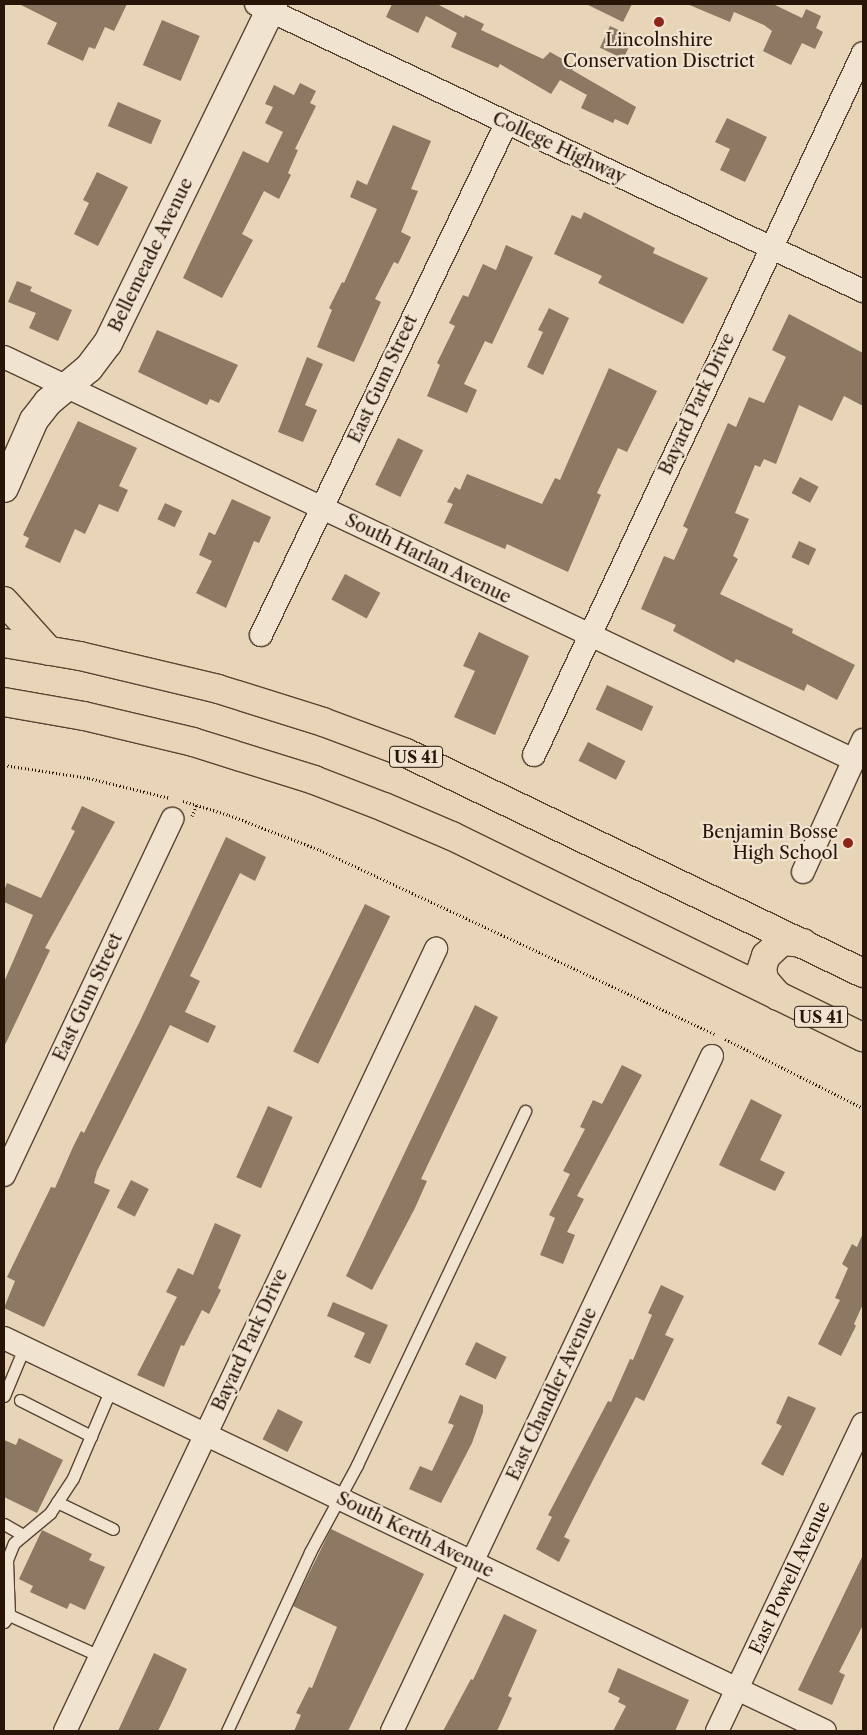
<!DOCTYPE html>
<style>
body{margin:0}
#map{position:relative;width:867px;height:1735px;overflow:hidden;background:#e8d5b7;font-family:"Libre Caslon Text",serif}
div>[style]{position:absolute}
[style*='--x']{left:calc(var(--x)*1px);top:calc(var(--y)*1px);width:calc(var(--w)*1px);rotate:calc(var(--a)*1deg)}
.building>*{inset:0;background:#8c7863;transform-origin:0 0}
.path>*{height:3px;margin-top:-1.5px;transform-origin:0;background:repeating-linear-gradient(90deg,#291408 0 1px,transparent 0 3.5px)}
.roads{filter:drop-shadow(1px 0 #594434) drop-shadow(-1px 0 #594434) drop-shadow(0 1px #594434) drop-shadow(0 -1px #594434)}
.lane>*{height:11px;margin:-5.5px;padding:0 5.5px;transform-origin:5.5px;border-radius:5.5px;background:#f0e4d0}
.street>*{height:22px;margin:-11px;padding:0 11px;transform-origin:11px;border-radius:11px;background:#f0e4d0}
.secondary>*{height:28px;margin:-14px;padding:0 14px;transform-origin:14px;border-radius:14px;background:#f0e4d0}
.highway>*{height:28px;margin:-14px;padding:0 14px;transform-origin:14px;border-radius:14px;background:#e8d5b7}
.dots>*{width:14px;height:14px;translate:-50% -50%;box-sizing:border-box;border:2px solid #f0e4d0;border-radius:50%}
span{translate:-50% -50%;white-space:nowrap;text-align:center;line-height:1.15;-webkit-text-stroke:4.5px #f0e4d0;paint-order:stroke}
.shield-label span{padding:1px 4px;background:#f0e4d0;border:1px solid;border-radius:4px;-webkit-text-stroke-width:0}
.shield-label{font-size:16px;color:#291408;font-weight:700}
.poi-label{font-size:18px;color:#291408}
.right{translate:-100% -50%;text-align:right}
.street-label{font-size:18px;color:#291408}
.frame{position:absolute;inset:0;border:5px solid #291408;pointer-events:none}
</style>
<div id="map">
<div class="building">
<i style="clip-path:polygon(19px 4px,127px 4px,114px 31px,105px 27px,95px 49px,89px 47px,83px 61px,47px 44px,57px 23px)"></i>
<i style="clip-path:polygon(392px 4px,437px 4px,464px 18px,465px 15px,484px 24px,481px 30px,543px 59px,550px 52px,575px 66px,572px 70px,636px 107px,628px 125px,615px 119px,613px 123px,581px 108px,587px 95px,560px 80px,551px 94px,500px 64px,498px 68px,451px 47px,457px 33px,426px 16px,418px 33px,386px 17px)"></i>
<i style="clip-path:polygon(586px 4px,632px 4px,623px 22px)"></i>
<i style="clip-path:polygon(687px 4px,773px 4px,802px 18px,806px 9px,821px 16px,816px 28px,823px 32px,815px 49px,802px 43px,791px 65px,763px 51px,772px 31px,764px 25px,734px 12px,730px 22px)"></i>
<i style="left:162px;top:20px;width:41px;height:49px;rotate:23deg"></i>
<i style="left:610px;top:26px;width:26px;height:24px;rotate:25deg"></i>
<i style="clip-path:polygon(300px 83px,316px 91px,310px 103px,316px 106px,295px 149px,298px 150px,288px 173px,291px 175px,279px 199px,264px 191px,242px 234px,253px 240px,222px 298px,183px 278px,243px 151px,268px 163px,283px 132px,265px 123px,273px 107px,265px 104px,274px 85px,294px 95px)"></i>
<i style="left:118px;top:102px;width:47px;height:26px;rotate:23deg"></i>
<i style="clip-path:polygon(727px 118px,767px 137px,745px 182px,720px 170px,730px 149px,715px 142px)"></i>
<i style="clip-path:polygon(393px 125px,431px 141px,411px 189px,418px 191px,401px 232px,411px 237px,398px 264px,394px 262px,375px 299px,381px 302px,354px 362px,317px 347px,332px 310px,329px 308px,342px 282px,344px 283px,377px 209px,350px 197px,357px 180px,367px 185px)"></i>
<i style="clip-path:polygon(97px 172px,128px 187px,98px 246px,74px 234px,89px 203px,83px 200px)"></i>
<i style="clip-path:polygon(584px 212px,655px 248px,653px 253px,708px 278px,683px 324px,598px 283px,602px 276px,554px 254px,572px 215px,581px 219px)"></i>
<i style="clip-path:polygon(506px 245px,533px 257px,492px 344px,485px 341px,464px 384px,477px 390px,467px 413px,427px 396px,440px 365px,437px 363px,455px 326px,449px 323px,463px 295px,468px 297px,483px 264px,496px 270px)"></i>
<i style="clip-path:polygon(17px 281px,32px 287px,30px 291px,72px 310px,58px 341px,29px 328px,36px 313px,8px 302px)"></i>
<i style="clip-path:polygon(549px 308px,569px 318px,543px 375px,527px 367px,543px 332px,538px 330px)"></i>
<i style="clip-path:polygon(789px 314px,863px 353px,863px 406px,844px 396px,832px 421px,799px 405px,776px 464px,764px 459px,760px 467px,755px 465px,735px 513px,749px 519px,733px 556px,738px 559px,720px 594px,793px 629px,792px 633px,855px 665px,837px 700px,807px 684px,804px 691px,736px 659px,734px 663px,673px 631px,676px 625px,641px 609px,664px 556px,674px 560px,688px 529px,683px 526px,728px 423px,736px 427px,749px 397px,764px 403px,786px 357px,772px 350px)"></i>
<i style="clip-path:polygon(157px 330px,238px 365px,219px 403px,210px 399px,207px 405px,138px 372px)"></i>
<i style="clip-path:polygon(307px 357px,323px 364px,305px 405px,317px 410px,303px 442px,278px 432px)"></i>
<i style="clip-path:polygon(609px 368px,657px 391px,627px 452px,618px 448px,597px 493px,601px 495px,568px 572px,507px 544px,505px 549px,444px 523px,453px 504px,447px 502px,455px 487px,460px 490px,467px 474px,542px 504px,555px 478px,560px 480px)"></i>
<i style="clip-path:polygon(78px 421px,137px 448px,119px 486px,128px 490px,118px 512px,99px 504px,85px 534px,75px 529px,60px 563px,25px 547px,29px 538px,23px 535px)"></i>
<i style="left:398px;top:438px;width:28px;height:52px;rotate:26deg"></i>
<i style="left:800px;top:477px;width:21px;height:18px;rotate:28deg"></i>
<i style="clip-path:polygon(232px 499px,271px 517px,259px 543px,254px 541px,226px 608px,196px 593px,212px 561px,199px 555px,209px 532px,215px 535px)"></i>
<i style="left:165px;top:503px;width:19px;height:18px;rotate:25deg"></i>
<i style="left:799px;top:541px;width:19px;height:18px;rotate:25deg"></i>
<i style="left:345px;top:574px;width:40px;height:29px;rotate:28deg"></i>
<i style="clip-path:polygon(479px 632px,529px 656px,495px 735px,454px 717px,475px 671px,463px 666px)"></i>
<i style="left:607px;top:685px;width:51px;height:27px;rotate:25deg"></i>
<i style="left:588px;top:742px;width:42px;height:21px;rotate:27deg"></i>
<i style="clip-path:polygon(82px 806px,115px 822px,45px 948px,50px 950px,4px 1047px,4px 982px,33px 915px,4px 902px,4px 891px,7px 883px,41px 898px,75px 831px,71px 829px)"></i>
<i style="clip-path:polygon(226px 837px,266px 857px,255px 881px,240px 873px,190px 976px,200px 981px,185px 1012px,216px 1026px,208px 1043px,170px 1025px,97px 1171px,94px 1183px,110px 1190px,44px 1327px,4px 1308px,15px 1281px,7px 1277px,51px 1187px,55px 1188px,73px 1147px,81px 1131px,84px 1133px,140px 1021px)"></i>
<i style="left:365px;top:904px;width:28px;height:164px;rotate:26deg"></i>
<i style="clip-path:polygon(475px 1005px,498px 1017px,421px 1179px,427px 1181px,415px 1208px,372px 1290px,346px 1276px)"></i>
<i style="clip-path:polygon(622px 1065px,642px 1075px,577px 1196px,584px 1199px,567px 1232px,575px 1235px,563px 1264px,540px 1255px,555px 1218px,549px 1215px,570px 1174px,563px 1171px,585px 1129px,580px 1127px,593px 1100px,602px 1104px)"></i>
<i style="clip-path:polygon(751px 1099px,782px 1115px,760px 1160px,785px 1172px,775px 1191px,719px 1165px)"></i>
<i style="left:268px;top:1106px;width:27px;height:78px;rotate:24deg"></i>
<i style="left:131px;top:1180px;width:20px;height:31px;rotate:27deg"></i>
<i style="clip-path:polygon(215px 1223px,241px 1235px,218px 1288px,221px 1290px,209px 1314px,202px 1310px,184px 1346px,181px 1345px,164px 1387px,137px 1375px,177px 1297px,166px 1292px,178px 1268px,193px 1275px)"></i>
<i style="clip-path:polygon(863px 1233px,863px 1304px,854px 1324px,856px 1326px,841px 1356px,818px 1344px,840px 1300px,835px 1298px,848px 1268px,842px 1264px,852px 1244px,857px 1247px)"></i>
<i style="clip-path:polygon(661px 1285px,684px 1296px,665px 1335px,674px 1339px,644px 1401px,636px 1397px,594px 1478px,564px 1537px,570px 1540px,559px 1562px,536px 1549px,552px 1517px,548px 1515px,608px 1401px,611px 1402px,630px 1359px,633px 1360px,652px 1315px,648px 1313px)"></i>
<i style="clip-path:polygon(333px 1302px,388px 1325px,370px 1364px,354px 1357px,365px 1333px,327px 1316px)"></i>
<i style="left:476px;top:1342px;width:34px;height:25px;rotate:26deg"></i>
<i style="clip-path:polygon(460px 1395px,483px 1405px,483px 1412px,472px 1443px,441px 1503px,409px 1489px,420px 1466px,432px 1471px,454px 1425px,448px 1423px)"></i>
<i style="clip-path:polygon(788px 1396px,816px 1408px,783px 1476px,761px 1464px,782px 1426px,776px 1423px)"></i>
<i style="left:278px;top:1409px;width:28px;height:34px;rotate:27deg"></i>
<i style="clip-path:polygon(19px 1438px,63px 1460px,37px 1513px,4px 1497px,4px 1440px,16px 1445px)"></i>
<i style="clip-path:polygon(331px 1529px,424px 1574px,348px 1731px,294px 1731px,301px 1715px,296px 1713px,309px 1687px,312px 1688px,337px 1627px,293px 1606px)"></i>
<i style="clip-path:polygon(42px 1530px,92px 1554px,89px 1560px,105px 1567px,85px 1610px,70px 1603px,67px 1609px,30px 1592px,33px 1586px,19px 1579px)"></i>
<i style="clip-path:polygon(863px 1555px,863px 1625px,839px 1672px,845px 1675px,832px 1705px,798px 1690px)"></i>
<i style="clip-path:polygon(504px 1614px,537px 1630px,508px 1696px,512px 1698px,497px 1731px,443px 1731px,471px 1679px,473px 1680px)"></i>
<i style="clip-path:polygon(154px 1653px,187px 1669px,171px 1704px,158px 1731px,118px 1731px)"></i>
<i style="clip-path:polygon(618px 1668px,689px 1700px,675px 1731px,613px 1731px,626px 1706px,618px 1702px,620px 1698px,608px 1692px)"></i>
</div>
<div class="path">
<i style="--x:4;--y:765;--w:86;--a:8.7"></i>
<i style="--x:89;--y:778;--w:83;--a:13.9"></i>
<i style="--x:183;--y:801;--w:48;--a:16.9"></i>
<i style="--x:229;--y:815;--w:97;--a:21"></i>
<i style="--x:320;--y:850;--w:436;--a:25"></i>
<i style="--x:192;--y:816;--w:12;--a:-66"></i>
<i style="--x:725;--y:1039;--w:154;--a:26.6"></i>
</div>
<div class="roads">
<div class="lane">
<i style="--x:4;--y:1396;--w:52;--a:-67.4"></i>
<i style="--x:20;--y:1400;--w:80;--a:26.9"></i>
<i style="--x:57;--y:1502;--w:62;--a:25.7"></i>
<i style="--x:4;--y:1524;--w:22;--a:30"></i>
<i style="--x:9;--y:1615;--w:100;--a:24.3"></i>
<i style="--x:4;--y:1622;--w:9;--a:-54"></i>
<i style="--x:9;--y:1615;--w:55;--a:-92.1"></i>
<i style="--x:7;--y:1560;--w:18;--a:-68"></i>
<i style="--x:14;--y:1543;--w:47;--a:-39.8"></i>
<i style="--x:50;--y:1513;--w:42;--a:-56.7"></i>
<i style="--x:73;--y:1478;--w:97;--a:-66.9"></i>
<i style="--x:227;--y:1731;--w:197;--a:-65.1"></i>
<i style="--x:310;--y:1552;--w:99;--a:-61.6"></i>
<i style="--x:357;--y:1465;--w:392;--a:-64.6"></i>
</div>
<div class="street">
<i style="--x:256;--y:4;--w:671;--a:25.31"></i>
<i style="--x:4;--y:357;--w:941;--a:25.37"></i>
<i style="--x:261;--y:635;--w:567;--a:-64.38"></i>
<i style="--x:534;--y:755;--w:775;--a:-64.89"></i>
<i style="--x:803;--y:872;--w:145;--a:-65.6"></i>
<i style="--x:4;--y:1175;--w:394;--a:-64.7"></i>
<i style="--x:4;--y:1338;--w:910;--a:25.58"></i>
<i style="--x:65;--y:1731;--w:866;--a:-64.62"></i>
<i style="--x:392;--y:1731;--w:747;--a:-64.64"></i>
<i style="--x:717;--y:1731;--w:340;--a:-64.6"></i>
</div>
<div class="secondary">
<i style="--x:4;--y:488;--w:74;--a:-66.2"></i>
<i style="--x:34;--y:420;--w:23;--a:-52"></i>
<i style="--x:48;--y:402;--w:53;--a:-39.7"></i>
<i style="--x:89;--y:368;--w:31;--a:-53"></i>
<i style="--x:108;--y:343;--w:377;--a:-64"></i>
</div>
<div class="highway">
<i style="--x:4;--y:601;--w:67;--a:48"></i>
<i style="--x:4;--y:643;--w:77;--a:9.7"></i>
<i style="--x:80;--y:656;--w:142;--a:13.4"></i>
<i style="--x:218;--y:689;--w:110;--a:17.4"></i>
<i style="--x:323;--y:722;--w:89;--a:20.5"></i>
<i style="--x:406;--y:753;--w:507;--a:25.71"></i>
<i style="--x:4;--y:702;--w:81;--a:9.9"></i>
<i style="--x:84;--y:716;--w:112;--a:13.4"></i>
<i style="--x:193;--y:742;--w:127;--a:17.4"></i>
<i style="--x:314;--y:780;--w:75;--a:21.1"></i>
<i style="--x:384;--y:807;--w:74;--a:23.1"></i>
<i style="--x:452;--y:836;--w:458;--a:26.1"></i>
<i style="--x:778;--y:996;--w:21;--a:-131"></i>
<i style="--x:764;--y:980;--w:12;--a:-99"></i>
<i style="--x:762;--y:968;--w:13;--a:-72"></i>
<i style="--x:766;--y:956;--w:22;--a:-43"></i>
<i style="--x:782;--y:941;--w:21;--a:5"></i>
</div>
</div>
<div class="dots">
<i style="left:659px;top:22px;background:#8f2418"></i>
<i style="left:848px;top:843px;background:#8f2418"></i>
</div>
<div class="shield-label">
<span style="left:416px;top:757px">US 41</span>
<span style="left:821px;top:1017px">US 41</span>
</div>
<div class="poi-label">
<span style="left:659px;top:51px">Lincolnshire<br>Conservation Disctrict</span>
<span class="right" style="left:838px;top:843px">Benjamin Bosse<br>High School</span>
</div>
<div class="street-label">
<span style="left:559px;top:148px;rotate:25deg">College Highway</span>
<span style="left:151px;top:255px;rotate:-64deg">Bellemeade Avenue</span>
<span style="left:383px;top:379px;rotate:-65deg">East Gum Street</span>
<span style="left:697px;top:404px;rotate:-65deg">Bayard Park Drive</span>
<span style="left:428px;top:559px;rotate:26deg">South Harlan Avenue</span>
<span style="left:88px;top:997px;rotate:-65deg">East Gum Street</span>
<span style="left:250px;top:1340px;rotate:-65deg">Bayard Park Drive</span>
<span style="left:552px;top:1394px;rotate:-65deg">East Chandler Avenue</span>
<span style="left:415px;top:1535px;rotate:26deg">South Kerth Avenue</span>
<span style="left:790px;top:1578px;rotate:-65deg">East Powell Avenue</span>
</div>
<div class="frame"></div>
</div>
